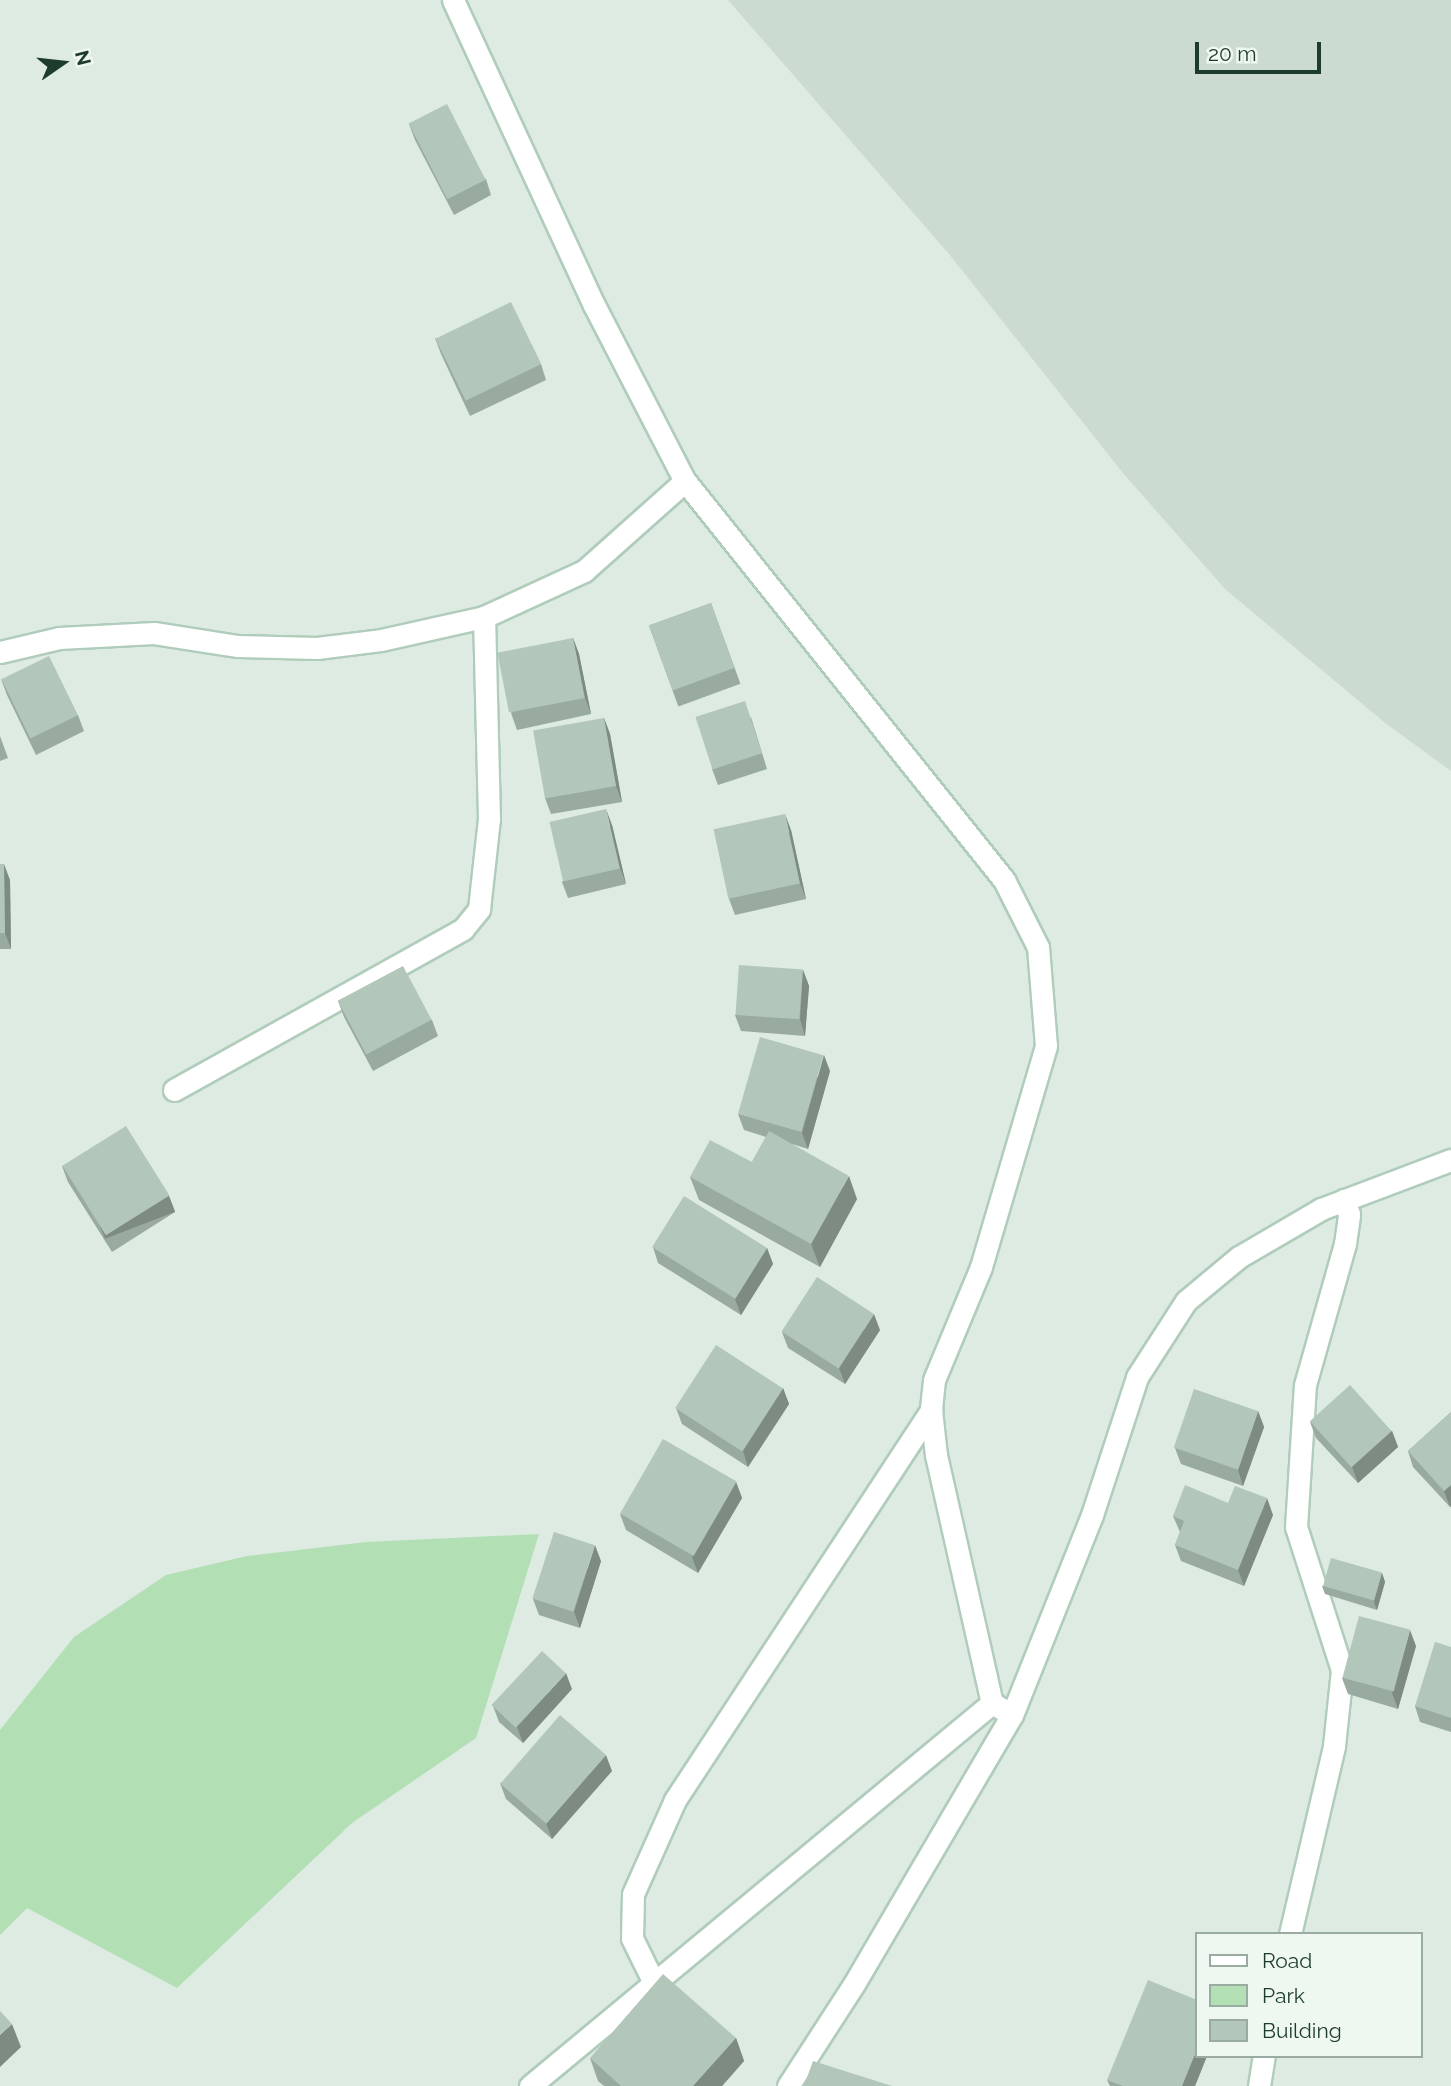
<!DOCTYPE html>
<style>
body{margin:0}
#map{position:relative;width:1451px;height:2086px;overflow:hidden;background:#ddebe2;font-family:Raleway,sans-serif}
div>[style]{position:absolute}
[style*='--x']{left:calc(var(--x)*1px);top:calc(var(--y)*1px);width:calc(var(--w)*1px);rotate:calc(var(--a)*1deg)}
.built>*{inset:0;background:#cbdbd0}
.green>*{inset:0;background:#b3dfb5}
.roads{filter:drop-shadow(2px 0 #b0ccbb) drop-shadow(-2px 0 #b0ccbb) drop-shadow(0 2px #b0ccbb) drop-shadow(0 -2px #b0ccbb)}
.street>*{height:21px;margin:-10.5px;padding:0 10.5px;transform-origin:10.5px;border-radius:10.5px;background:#fff}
.secondary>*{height:21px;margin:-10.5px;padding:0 10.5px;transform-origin:10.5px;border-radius:10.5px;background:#fff}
.wall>*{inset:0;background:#99aaa0;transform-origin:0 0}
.shaded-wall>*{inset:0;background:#7d8b82;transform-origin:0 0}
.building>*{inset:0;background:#b2c6ba;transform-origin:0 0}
span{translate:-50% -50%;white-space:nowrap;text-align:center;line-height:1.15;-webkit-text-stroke:7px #eef7f0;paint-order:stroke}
.legend{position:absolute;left:1195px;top:1932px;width:228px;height:126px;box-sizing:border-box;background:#eef7f0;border:2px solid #9aaca2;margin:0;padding:9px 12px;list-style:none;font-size:21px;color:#1d3c2c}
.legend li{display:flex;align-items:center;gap:14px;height:35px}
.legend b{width:35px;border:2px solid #9aaca2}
.north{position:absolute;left:28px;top:28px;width:70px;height:70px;-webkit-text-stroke:5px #eef7f0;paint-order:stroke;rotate:76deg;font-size:19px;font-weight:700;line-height:28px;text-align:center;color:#1d3c2c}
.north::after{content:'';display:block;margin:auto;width:24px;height:32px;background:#1d3c2c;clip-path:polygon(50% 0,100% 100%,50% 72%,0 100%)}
.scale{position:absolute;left:1195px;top:42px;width:126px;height:32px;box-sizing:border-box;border:4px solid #1d3c2c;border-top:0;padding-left:9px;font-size:21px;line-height:24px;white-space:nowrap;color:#1d3c2c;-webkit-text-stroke:5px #eef7f0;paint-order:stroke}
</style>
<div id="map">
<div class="built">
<i style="clip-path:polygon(728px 0,1451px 0,1451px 771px,1384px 722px,1225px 589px,1123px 473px,949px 254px)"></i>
</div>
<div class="green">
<i style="clip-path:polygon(539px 1534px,476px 1738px,352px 1823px,177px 1988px,27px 1908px,0 1935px,0 1730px,74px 1637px,166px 1575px,247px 1556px,366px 1542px)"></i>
</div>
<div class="roads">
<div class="street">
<i style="--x:453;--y:0;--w:336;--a:65.2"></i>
<i style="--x:594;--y:305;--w:198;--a:62.7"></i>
<i style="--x:685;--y:481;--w:511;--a:51.36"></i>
<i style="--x:1004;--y:880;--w:75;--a:63.1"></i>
<i style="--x:1038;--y:947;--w:99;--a:85.4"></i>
<i style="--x:1046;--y:1046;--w:230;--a:106.4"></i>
<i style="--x:981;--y:1267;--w:122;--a:112.6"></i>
<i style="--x:934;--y:1380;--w:30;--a:96"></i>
<i style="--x:931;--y:1410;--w:45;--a:83.7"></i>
<i style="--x:936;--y:1455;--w:254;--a:77.3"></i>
<i style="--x:992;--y:1703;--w:23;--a:31"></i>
<i style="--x:0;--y:652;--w:61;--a:-13.3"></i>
<i style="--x:59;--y:638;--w:95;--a:-3"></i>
<i style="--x:154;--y:633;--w:85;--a:8.8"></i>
<i style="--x:238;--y:646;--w:79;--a:1.5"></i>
<i style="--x:317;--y:648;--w:64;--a:-7.1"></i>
<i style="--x:381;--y:640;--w:106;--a:-12.6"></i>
<i style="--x:484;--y:617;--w:110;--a:-24.7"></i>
<i style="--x:584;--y:571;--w:135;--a:-41.7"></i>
<i style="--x:174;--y:1090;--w:331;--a:-29.1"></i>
<i style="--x:463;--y:929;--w:26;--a:-51"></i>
<i style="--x:479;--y:909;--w:91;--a:-83.7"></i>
<i style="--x:489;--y:819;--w:202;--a:-91.4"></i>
<i style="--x:1290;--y:1934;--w:193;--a:-76.8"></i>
<i style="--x:1334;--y:1746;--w:76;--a:-84"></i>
<i style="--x:1342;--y:1670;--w:150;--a:-107.8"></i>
<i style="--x:1296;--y:1527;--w:142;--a:-86.4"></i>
<i style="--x:1305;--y:1385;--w:147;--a:-74.2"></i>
<i style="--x:1345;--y:1244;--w:30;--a:-82"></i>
<i style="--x:1349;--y:1214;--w:15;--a:-110"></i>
<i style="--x:655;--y:1985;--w:52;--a:-116.1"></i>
<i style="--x:632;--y:1938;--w:44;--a:-88.7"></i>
<i style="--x:633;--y:1894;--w:103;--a:-65.9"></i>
<i style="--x:675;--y:1800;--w:467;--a:-56.7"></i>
<i style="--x:530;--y:2086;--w:600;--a:-39.66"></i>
<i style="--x:1259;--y:2086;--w:30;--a:-81"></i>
</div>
<div class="secondary">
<i style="--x:788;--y:2086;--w:121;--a:-57.1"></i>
<i style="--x:854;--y:1984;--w:312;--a:-59.6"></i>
<i style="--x:1012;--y:1715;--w:215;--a:-68.2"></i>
<i style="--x:1092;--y:1515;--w:145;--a:-71.9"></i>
<i style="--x:1137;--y:1377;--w:90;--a:-57.2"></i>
<i style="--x:1186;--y:1301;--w:69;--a:-39.7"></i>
<i style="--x:1239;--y:1257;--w:95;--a:-30.3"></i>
<i style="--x:1321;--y:1209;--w:139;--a:-20.7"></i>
</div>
</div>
<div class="wall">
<i style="clip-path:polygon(409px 124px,486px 179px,491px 195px,454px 215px,415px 140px)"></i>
<i style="clip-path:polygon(435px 338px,541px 364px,546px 380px,470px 416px,441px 354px)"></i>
<i style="left:711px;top:603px;width:86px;height:66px;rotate:70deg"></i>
<i style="clip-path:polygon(573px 638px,579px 654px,591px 714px,517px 730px,511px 713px)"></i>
<i style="clip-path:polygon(1px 679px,78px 715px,84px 731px,36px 755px,7px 695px)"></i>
<i style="clip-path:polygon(751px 717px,767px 769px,718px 785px,712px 769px)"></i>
<i style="clip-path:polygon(604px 718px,610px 734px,622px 802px,551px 814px,545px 798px)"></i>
<i style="clip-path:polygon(0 736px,8px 758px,0 761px)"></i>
<i style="clip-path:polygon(612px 825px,626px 884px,568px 898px,562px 882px)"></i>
<i style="clip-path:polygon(791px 830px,806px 899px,735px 915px,729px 899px)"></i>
<i style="clip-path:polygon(0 864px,10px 880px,11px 949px,0 949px)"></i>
<i style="clip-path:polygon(803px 970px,809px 986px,805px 1036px,741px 1031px,735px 1015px)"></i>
<i style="clip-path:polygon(338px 1001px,432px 1020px,438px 1036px,373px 1071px,344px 1017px)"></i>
<i style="clip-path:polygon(830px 1071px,808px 1149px,792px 1144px,857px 1199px,820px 1267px,699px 1200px,690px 1177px,752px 1162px,766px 1137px,744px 1130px,738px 1114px)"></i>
<i style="clip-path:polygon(62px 1166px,169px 1196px,175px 1212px,112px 1252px,68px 1182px)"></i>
<i style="clip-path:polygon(653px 1247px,767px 1248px,773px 1264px,741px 1315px,658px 1263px)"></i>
<i style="clip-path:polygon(880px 1330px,845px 1384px,788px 1348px,782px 1332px)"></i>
<i style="clip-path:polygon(783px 1388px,789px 1404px,748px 1467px,682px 1424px,676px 1408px)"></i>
<i style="clip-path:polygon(1258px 1411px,1264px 1427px,1243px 1486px,1181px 1464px,1175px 1448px)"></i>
<i style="clip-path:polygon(1451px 1412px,1451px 1506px,1450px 1507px,1413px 1467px,1408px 1451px)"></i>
<i style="clip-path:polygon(1310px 1422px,1392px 1431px,1398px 1447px,1358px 1483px,1316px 1438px)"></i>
<i style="clip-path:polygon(736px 1482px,742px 1498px,698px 1573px,626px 1530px,620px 1514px)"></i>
<i style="clip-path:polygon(1273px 1515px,1244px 1586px,1181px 1561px,1175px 1545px,1180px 1532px,1173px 1516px)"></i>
<i style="clip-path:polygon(601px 1561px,580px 1628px,539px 1615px,533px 1599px)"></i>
<i style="clip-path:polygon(1382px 1573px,1385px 1582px,1377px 1610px,1325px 1594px,1322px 1586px)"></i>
<i style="clip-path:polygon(1416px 1646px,1398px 1709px,1348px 1694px,1342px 1678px)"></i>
<i style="clip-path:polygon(1451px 1647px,1451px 1732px,1420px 1722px,1415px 1706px)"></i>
<i style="clip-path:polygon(572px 1689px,523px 1743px,499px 1722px,493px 1706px)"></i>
<i style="clip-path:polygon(612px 1771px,552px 1839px,506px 1799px,500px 1783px)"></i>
<i style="clip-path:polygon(736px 2038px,744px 2061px,722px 2086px,604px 2086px,598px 2081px,590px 2058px)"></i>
<i style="clip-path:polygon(1197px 2056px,1207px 2056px,1195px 2086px,1110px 2086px,1107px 2080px)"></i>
</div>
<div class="shaded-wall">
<i style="clip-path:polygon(573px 638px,579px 654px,591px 714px,585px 698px)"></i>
<i style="clip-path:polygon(604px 718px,610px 734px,622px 802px,616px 786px)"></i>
<i style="clip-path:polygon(606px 809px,612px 825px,626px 884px,620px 868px)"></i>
<i style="clip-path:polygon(785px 814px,791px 830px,806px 899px,800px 883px)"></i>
<i style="clip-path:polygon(4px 864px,10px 880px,11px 949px,5px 933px)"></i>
<i style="clip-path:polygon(803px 970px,809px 986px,805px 1036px,800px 1019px)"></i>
<i style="clip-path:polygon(824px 1055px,830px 1071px,808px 1149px,802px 1133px)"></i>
<i style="clip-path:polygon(849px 1176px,857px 1199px,820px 1267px,811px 1244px)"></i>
<i style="left:169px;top:1196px;width:17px;height:75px;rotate:69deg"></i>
<i style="clip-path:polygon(767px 1248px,773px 1264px,741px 1315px,735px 1299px)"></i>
<i style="clip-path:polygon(874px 1314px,880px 1330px,845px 1384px,839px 1368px)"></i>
<i style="clip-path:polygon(783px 1388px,789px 1404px,748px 1467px,743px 1451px)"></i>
<i style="clip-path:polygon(1258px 1411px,1264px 1427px,1243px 1486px,1238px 1470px)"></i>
<i style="clip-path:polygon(1392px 1431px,1398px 1447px,1358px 1483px,1352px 1467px)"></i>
<i style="clip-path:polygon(736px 1482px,742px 1498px,698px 1573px,692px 1557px)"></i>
<i style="clip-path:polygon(1451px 1485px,1451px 1506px,1450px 1507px,1444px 1491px)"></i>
<i style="clip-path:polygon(1267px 1498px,1273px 1515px,1244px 1586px,1238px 1570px)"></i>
<i style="clip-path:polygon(595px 1545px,601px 1561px,580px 1628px,574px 1612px)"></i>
<i style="clip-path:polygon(1382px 1573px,1385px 1582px,1377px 1610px,1374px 1602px)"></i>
<i style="clip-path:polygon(1410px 1630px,1416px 1646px,1398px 1709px,1392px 1693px)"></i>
<i style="clip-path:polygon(566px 1673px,572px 1689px,523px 1743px,517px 1727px)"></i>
<i style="clip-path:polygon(606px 1755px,612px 1771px,552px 1839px,546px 1823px)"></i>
<i style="clip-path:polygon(12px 2024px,21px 2047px,0 2067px,0 2035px)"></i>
<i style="clip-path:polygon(736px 2038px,744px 2061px,722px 2086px,693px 2086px)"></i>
<i style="clip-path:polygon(1197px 2049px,1197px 2056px,1207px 2056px,1195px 2086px,1182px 2086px)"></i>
</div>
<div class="building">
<i style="left:447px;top:104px;width:85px;height:43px;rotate:63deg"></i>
<i style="left:511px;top:302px;width:69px;height:84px;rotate:64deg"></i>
<i style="left:711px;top:603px;width:69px;height:66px;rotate:70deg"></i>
<i style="left:573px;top:638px;width:61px;height:77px;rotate:79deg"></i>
<i style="left:49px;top:656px;width:66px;height:53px;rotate:64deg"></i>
<i style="left:745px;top:701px;width:55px;height:52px;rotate:72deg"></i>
<i style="left:604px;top:718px;width:69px;height:72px;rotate:80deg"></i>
<i style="left:606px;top:809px;width:61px;height:58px;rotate:77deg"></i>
<i style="left:785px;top:814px;width:71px;height:73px;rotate:78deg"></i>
<i style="clip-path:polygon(0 864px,4px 864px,5px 933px,0 933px)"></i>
<i style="left:739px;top:965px;width:64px;height:50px;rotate:4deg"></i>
<i style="left:403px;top:966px;width:61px;height:74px;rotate:62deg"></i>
<i style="left:760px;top:1037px;width:66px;height:80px;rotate:16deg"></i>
<i style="left:126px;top:1126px;width:82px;height:75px;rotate:58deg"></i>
<i style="clip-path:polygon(769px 1131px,849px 1176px,811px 1244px,690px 1177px,710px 1140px,752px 1162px)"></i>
<i style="left:684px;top:1196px;width:98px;height:60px;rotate:32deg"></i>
<i style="left:817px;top:1277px;width:68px;height:65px;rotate:33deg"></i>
<i style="left:716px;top:1345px;width:80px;height:75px;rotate:33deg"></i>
<i style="left:1350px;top:1385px;width:62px;height:54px;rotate:48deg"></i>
<i style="left:1194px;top:1389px;width:68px;height:62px;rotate:19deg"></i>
<i style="clip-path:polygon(1451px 1412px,1451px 1485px,1444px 1491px,1408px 1451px)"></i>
<i style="left:663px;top:1439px;width:85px;height:86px;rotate:30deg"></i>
<i style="clip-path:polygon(1185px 1485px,1228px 1503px,1235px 1486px,1267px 1498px,1238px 1570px,1175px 1545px,1184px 1521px,1173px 1516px)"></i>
<i style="left:554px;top:1532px;width:43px;height:70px;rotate:18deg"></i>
<i style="left:1331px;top:1558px;width:53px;height:29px;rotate:16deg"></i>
<i style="left:1359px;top:1616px;width:53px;height:64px;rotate:15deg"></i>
<i style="clip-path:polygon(1435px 1642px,1451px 1647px,1451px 1718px,1415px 1706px)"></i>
<i style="left:542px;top:1651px;width:33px;height:74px;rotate:43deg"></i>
<i style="left:560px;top:1715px;width:61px;height:91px;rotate:41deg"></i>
<i style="clip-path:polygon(663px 1974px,736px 2038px,693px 2086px,621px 2086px,590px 2058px)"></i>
<i style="clip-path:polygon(1148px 1980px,1197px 2000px,1197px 2049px,1182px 2086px,1123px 2086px,1107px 2080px)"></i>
<i style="clip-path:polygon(0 2011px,12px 2024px,0 2035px)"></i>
<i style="clip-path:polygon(813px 2061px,892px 2086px,804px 2086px)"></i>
</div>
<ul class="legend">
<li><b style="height:9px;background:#fff"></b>Road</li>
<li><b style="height:19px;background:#b3dfb5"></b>Park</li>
<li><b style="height:19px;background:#b2c6ba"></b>Building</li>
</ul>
<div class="north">N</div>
<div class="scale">20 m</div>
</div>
